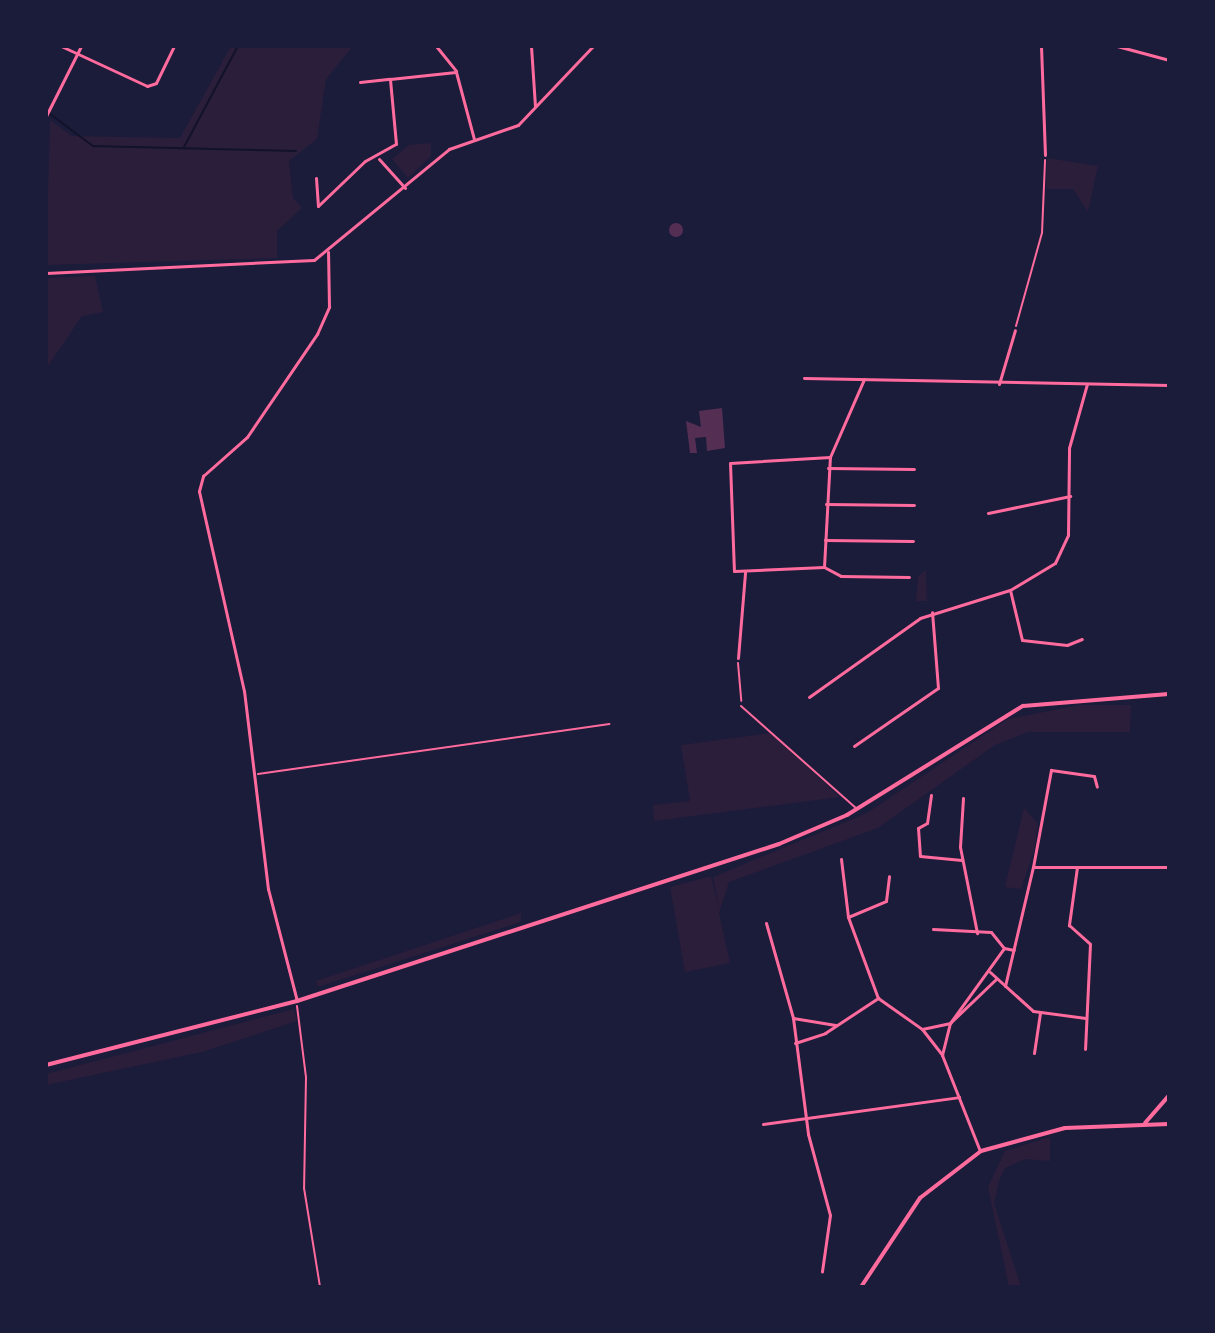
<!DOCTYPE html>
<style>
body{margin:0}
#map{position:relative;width:1215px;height:1333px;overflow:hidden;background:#1b1b3a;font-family:Inter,sans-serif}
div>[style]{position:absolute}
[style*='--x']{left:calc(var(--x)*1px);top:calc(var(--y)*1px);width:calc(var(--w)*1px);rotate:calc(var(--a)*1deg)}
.green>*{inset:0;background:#2a1e3b}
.stream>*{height:2px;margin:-1px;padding:0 1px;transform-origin:1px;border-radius:1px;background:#12122b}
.building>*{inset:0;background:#542f53}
.round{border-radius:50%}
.path>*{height:2px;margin:-1px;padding:0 1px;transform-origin:1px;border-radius:1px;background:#ff6b9d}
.service>*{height:2px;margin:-1px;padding:0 1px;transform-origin:1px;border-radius:1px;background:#ff6b9d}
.minor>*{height:3px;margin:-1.5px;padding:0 1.5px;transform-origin:1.5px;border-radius:1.5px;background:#ff6b9d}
.tertiary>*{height:4px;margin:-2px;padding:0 2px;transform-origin:2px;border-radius:2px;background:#ff6b9d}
.secondary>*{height:4px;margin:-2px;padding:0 2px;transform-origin:2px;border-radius:2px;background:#ff6b9d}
span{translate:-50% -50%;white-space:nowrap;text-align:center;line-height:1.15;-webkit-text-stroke:6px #1b1b3a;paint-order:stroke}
.frame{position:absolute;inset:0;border:48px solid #1b1b3a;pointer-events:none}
</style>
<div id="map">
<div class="green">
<i style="clip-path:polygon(231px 46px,353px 46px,326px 79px,317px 139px,289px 161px,293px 198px,302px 208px,277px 231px,277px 258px,46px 265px,50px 120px,72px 136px,180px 138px)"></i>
<i style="clip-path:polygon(431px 143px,431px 156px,408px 178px,392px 159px,409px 145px)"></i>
<i style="clip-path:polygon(1047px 158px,1098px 166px,1088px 212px,1073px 189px,1046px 189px)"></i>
<i style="clip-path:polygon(95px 276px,103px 312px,82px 316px,46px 369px,46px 278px)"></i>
<i style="clip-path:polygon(926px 570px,927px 601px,916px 601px,918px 576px)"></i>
<i style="clip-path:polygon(1079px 705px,1131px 705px,1130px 732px,1028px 732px,995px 745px,878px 828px,729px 882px,719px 913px,730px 963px,685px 972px,670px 887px,711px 876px,719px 910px,713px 877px,867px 813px,1008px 719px)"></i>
<i style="clip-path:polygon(771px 733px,840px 797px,654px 821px,653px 805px,690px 801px,681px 745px)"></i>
<i style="clip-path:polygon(1024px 808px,1038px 824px,1034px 851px,1021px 889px,1005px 887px)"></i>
<i style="clip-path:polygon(521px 913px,521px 922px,318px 987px,316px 981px)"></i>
<i style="clip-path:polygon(294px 1009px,297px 1021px,202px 1052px,46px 1085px,46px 1074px)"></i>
<i style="clip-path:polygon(1050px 1137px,1050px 1161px,1025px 1159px,1005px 1168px,999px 1181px,994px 1203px,1021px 1287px,1009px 1287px,988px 1187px,1005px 1151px)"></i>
</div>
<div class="stream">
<i style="--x:46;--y:111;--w:59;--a:36.7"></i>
<i style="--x:93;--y:146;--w:203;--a:1.4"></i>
<i style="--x:184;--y:147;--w:115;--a:-61.9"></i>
</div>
<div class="building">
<i class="round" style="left:669px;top:223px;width:14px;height:14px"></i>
<i style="clip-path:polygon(722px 408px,725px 448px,707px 451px,706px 437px,695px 438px,697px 453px,690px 453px,686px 421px,701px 427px,699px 411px)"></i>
</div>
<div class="path">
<i style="--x:1016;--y:326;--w:97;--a:-74.4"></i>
<i style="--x:1042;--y:233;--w:73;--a:-87.6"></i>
<i style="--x:738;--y:663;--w:38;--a:85"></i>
<i style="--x:297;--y:1006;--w:72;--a:82.8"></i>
<i style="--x:306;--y:1077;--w:111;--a:91"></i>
<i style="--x:304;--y:1188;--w:100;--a:80.8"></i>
</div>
<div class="service">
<i style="--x:741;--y:706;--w:154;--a:41.6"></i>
<i style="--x:258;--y:774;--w:355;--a:-8.1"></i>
</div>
<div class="minor">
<i style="--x:61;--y:46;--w:95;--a:24.9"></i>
<i style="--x:147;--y:86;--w:9;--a:-18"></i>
<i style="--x:156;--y:83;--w:41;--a:-64.1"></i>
<i style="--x:436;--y:46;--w:32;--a:51"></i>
<i style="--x:531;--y:46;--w:60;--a:86.2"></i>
<i style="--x:1041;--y:46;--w:109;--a:87.9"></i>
<i style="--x:1117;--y:46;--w:54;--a:15.1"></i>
<i style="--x:360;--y:82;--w:30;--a:-6"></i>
<i style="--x:46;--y:116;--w:78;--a:-63.4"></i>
<i style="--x:379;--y:159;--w:39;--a:48"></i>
<i style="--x:316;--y:178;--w:28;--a:86"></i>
<i style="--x:318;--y:206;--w:65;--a:-43.8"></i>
<i style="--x:365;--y:161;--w:35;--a:-29"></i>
<i style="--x:396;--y:144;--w:65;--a:-95.3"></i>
<i style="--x:390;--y:79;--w:66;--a:-6.1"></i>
<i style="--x:456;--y:72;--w:69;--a:75"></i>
<i style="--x:46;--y:273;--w:268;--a:-2.8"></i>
<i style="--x:314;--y:260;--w:175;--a:-39.4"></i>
<i style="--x:449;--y:149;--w:73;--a:-19.2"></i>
<i style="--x:518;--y:125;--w:109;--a:-46.5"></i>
<i style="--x:804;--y:378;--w:365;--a:1.1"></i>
<i style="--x:999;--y:384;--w:56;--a:-73.5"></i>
<i style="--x:830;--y:457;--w:100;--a:176.6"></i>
<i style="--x:730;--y:463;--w:108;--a:87.9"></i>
<i style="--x:734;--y:571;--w:90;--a:-2.5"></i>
<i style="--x:824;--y:567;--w:110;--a:-86.9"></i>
<i style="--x:830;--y:457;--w:85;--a:-66.4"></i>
<i style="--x:828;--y:468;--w:86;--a:0.7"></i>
<i style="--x:826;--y:504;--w:88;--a:0.7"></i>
<i style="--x:988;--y:513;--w:84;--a:-11.7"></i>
<i style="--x:825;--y:540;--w:88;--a:0.7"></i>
<i style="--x:824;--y:567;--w:19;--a:28"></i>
<i style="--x:841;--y:576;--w:68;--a:0.8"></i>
<i style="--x:1010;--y:590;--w:51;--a:76.5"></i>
<i style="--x:1022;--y:640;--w:45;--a:6.3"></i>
<i style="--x:1067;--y:645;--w:16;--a:-22"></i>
<i style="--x:738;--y:658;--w:86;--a:-85.3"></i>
<i style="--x:809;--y:697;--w:136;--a:-35.4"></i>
<i style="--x:920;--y:618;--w:94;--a:-17.3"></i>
<i style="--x:1010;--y:590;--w:52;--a:-31"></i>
<i style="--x:1055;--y:563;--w:31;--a:-65"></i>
<i style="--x:1068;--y:535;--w:87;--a:-89.3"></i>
<i style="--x:1069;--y:448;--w:66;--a:-74.3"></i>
<i style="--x:854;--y:746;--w:102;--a:-34.6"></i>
<i style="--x:938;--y:688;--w:76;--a:-94.5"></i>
<i style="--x:931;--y:795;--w:28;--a:98"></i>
<i style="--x:927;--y:823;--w:10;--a:151"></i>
<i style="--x:918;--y:828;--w:28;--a:86"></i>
<i style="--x:920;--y:856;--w:42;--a:5.4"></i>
<i style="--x:963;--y:798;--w:49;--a:93.5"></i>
<i style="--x:960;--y:847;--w:88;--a:78.8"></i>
<i style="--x:841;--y:859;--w:58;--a:83.1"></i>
<i style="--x:848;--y:917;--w:86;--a:69.7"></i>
<i style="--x:878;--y:998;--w:54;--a:35.2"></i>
<i style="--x:922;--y:1029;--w:33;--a:52"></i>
<i style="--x:1033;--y:867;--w:99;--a:-79.5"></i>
<i style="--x:1051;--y:770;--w:43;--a:7.9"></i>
<i style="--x:1094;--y:776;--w:11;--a:75"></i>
<i style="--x:1077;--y:867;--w:59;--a:97.9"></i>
<i style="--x:1069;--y:925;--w:28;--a:42"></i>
<i style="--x:1090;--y:944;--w:105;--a:92.7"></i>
<i style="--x:848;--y:917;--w:41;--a:-22.8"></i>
<i style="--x:886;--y:901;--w:25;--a:-83"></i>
<i style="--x:766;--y:923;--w:99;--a:74.1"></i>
<i style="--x:793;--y:1018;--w:117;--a:82.6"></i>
<i style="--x:808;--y:1134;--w:84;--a:74.8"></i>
<i style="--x:830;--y:1215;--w:57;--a:98.1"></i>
<i style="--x:933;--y:929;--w:58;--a:3"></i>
<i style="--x:991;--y:932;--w:21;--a:51"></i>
<i style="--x:990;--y:972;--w:58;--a:42.2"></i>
<i style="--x:1033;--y:1011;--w:53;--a:7.5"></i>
<i style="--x:1005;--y:986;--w:122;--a:-76.8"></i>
<i style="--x:1033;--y:867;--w:136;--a:0"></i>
<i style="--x:297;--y:1001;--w:116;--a:-104.5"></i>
<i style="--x:268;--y:889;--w:199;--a:-96.9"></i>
<i style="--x:244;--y:691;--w:205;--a:-102.7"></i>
<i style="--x:199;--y:491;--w:16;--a:-75"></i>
<i style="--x:203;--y:476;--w:59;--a:-41.6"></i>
<i style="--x:247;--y:437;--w:125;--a:-55.8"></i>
<i style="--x:317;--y:334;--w:30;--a:-66"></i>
<i style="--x:329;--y:307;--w:55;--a:-91"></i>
<i style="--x:793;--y:1018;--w:43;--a:9.5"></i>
<i style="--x:922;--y:1029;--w:29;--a:-12"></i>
<i style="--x:950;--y:1023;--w:92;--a:-54.2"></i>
<i style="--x:1004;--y:948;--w:10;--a:11"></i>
<i style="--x:795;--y:1043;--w:32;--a:-18"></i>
<i style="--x:825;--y:1033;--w:64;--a:-33.4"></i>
<i style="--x:1034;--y:1053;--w:40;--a:-81.5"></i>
<i style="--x:763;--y:1124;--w:198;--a:-7.8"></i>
<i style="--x:980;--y:1151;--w:103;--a:-111.6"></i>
<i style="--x:942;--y:1055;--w:33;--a:-76"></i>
<i style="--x:950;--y:1023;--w:64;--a:-43.7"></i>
</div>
<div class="tertiary">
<i style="--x:1145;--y:1123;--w:37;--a:-49"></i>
<i style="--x:861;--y:1287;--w:107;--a:-56.5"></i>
<i style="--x:920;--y:1198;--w:77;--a:-37.6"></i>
<i style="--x:981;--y:1151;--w:87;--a:-15.3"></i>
<i style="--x:1065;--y:1128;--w:104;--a:-2.2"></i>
</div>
<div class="secondary">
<i style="--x:46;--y:1065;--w:259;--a:-14.3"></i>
<i style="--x:297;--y:1001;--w:507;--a:-18.04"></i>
<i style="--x:779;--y:844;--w:74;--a:-23.1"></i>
<i style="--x:847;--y:815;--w:207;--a:-31.8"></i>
<i style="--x:1023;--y:706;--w:146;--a:-4.7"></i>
</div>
<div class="frame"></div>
</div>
